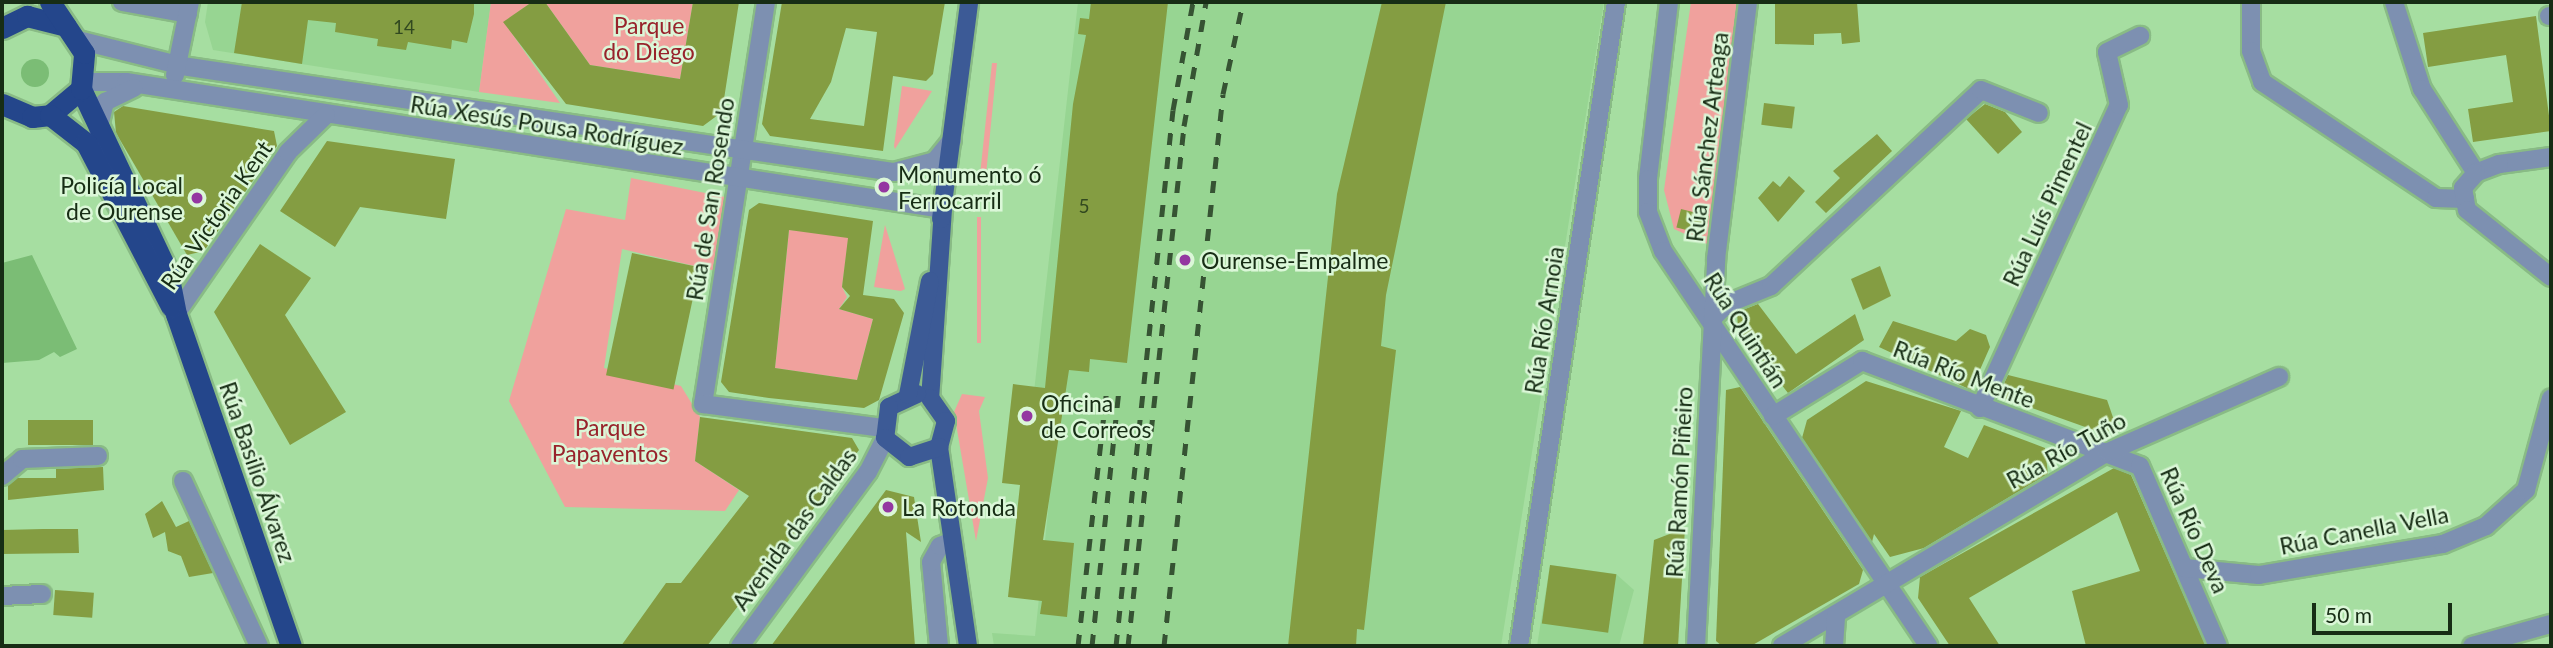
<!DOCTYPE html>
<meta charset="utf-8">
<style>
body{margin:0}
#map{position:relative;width:2553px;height:648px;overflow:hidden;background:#a6dea1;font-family:Lato,sans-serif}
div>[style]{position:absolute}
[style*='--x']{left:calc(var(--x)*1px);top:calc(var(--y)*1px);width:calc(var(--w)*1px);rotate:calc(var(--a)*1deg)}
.built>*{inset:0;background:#97d592}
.green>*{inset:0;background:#f0a19d;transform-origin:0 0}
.water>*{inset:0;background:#7bbd75}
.round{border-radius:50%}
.building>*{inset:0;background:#849d42;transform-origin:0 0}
.roads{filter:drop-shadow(2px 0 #89bb85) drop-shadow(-2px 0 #89bb85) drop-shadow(0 2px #89bb85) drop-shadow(0 -2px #89bb85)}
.minor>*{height:18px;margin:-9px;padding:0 9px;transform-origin:9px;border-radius:9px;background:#7d90b1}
.major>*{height:18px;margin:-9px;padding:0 9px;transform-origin:9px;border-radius:9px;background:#3c5a96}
.highway>*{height:21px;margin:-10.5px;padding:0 10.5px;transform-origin:10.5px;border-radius:10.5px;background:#24468b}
.rail>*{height:5px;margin-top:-2.5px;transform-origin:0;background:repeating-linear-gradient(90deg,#365333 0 12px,transparent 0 24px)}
.dots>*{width:19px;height:19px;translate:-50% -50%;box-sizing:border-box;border:4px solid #dbf7d8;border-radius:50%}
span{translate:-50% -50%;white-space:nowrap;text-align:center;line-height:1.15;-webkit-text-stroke:5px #dbf7d8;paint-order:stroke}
.number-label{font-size:19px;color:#324920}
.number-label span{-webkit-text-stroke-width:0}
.park-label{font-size:23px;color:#98232b}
.street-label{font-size:23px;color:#172d15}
.poi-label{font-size:23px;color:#172d15}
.left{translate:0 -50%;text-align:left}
.right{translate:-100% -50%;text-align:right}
.frame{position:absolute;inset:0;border:4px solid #172d15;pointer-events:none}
.scale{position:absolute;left:2312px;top:603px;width:140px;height:32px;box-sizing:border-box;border:4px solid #172d15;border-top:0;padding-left:9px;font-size:21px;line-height:24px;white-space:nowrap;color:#172d15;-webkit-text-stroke:5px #dbf7d8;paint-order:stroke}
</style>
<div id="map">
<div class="built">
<i style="clip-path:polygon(208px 2px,491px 2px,479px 92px,213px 50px,205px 22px)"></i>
<i style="clip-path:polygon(1078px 2px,1604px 2px,1501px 646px,994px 646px,992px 633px,1035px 636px,1049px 502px,1022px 498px)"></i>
<i style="clip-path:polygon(1550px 565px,1616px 574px,1634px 590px,1619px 646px,1537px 646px)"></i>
</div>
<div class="green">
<i style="clip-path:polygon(491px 2px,532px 2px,504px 22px,560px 103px,479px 92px)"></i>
<i style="clip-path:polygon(545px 2px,693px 2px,680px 79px,590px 65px)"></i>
<i style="clip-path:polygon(1691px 2px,1741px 2px,1718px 212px,1707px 244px,1674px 229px,1664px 190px)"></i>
<i style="clip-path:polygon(992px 63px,997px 63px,985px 185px,979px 184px)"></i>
<i style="clip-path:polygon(902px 86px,932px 91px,895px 149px,894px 146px)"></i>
<i style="clip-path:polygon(631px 178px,730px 198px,716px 271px,622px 249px,604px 368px,681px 386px,700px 417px,695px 461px,739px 490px,725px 511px,565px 507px,509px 401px,566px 209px,625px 220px)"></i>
<i style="left:977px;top:217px;width:4px;height:126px"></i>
<i style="clip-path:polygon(885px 225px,905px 289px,901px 291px,874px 287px)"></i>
<i style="clip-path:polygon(789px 230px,849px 234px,842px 287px,847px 297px,839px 309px,873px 319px,857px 380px,775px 368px)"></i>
<i style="clip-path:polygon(962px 394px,985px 397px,979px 411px,988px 478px,976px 541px,954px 412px)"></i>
</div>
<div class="water">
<i class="round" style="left:21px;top:59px;width:28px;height:28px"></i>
<i style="clip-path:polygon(32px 255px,77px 349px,60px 357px,54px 352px,39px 360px,2px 363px,2px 263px)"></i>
</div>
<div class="building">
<i style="clip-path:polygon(242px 2px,474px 2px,474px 14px,467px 43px,452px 40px,451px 49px,408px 42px,406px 50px,377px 46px,378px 39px,335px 32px,336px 23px,308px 20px,302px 64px,234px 53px)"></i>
<i style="clip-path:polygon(532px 2px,545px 2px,590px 65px,680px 79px,693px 2px,739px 2px,722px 112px,703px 126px,566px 104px,503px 22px)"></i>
<i style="clip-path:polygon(evenodd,782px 2px,945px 2px,933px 74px,926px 81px,893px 76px,883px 151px,770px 136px,762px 124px,782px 2px,846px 28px,877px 32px,864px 126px,810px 119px,831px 82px,846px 28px)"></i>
<i style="clip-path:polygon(1091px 2px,1168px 2px,1127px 363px,1090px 359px,1089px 372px,1069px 370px,1043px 540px,1074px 543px,1067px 617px,1040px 614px,1042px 601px,1008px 597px,1020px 485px,1002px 483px,1013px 384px,1045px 388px,1073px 104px,1086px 35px,1078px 34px,1080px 18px,1089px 19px)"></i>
<i style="clip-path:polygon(1382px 2px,1446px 2px,1386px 295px,1381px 346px,1396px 350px,1364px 630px,1357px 629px,1356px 646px,1288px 646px,1337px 194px)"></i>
<i style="clip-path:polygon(1775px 2px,1857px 2px,1860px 42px,1842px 44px,1841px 33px,1814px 34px,1814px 45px,1775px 44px)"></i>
<i style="clip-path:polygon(2536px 16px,2551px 131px,2473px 142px,2468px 109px,2513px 102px,2506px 55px,2428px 67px,2423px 33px)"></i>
<i style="left:1764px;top:103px;width:31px;height:22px;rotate:7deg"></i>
<i style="clip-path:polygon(1985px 104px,2005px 112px,2022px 132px,1998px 154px,1966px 119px)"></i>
<i style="clip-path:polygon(123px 106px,274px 131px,277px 146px,204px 251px,187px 255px,116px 133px,114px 112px)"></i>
<i style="clip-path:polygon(1877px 134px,1892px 151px,1826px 213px,1815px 202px,1840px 178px,1833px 171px)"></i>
<i style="clip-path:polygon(327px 141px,455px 159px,446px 219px,360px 207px,335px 247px,280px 211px)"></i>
<i style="clip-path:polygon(1789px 176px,1805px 191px,1778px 222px,1758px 198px,1773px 181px,1780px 187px)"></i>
<i style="clip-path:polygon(evenodd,759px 203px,873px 221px,863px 295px,894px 299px,904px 313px,879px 400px,864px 408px,769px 398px,729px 392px,721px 382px,749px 210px,759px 203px,789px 230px,848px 238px,842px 287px,850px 296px,839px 309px,873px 319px,857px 380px,775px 368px,789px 230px)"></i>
<i style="left:1681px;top:209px;width:29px;height:19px;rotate:14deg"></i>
<i style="clip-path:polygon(260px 244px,311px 278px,285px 315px,346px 412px,290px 445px,214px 312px)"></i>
<i style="left:632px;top:253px;width:69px;height:125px;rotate:12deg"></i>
<i style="clip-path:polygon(1880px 266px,1891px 296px,1863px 310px,1851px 279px)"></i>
<i style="clip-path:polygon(1758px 304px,1796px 354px,1855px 314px,1864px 340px,1788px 393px,1738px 329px,1737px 312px)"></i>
<i style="clip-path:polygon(1893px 321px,1956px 341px,1970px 329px,1986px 335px,1990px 347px,1971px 390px,1879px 347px)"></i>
<i style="clip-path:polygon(2008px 375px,2107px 400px,2117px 429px,2102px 433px,1998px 396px)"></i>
<i style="clip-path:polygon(1866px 381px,1961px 411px,1944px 447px,1968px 458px,1984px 425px,2045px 448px,2048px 474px,1924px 548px,1890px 557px,1874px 534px,1872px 542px,1802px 438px,1807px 420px)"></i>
<i style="clip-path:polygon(1740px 387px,1863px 570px,1859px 584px,1751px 646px,1722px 646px,1716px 641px,1726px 390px)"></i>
<i style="clip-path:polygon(700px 417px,852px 438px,859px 450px,707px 646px,621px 646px,666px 583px,681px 583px,749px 496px,695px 461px)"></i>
<i style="left:93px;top:420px;width:25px;height:65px;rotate:90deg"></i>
<i style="clip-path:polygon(103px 467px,104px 490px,8px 500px,8px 485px,17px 478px,56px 478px,56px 486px,56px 469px)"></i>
<i style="clip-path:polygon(2114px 468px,2131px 475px,2206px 646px,2086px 646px,2072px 591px,2140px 571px,2117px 512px,1969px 598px,2000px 646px,1950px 646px,1918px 598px,1920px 577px)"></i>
<i style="clip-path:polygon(886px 490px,914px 497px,921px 542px,906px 532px,915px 646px,771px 646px)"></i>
<i style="clip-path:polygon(162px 501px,176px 527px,189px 521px,213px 573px,189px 577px,181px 556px,168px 551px,165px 532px,153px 538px,145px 514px)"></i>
<i style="clip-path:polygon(1685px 528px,1678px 646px,1643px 646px,1654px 540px)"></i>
<i style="clip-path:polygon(43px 529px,78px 529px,79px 553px,2px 554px,2px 530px)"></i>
<i style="left:1550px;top:565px;width:67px;height:59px;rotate:8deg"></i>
<i style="left:55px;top:590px;width:39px;height:25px;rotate:4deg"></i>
</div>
<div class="roads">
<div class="minor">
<i style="--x:122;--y:2;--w:67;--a:10.3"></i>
<i style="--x:766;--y:2;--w:407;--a:98.9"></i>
<i style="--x:703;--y:404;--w:182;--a:7.6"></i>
<i style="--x:1669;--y:2;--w:178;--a:96.8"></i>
<i style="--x:1648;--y:179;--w:33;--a:90"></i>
<i style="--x:1648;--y:212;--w:42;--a:69"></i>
<i style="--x:1663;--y:251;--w:476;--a:56.1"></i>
<i style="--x:2251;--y:2;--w:49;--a:90"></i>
<i style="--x:2251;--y:51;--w:33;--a:70"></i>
<i style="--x:2262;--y:82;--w:209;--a:33.7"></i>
<i style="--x:2436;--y:198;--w:29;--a:2"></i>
<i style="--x:2394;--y:2;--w:91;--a:72.2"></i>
<i style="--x:2422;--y:89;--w:100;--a:57.3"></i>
<i style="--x:2549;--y:16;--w:2;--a:0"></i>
<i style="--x:78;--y:40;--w:107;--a:14"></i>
<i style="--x:182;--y:66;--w:720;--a:8.47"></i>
<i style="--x:894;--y:172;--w:42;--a:-15"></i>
<i style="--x:935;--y:161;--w:27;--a:-51"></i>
<i style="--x:175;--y:75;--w:75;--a:-78.4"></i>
<i style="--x:83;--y:82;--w:43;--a:0"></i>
<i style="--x:126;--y:82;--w:827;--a:8.84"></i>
<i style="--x:98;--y:130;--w:29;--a:-76"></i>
<i style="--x:105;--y:102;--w:32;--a:-26"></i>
<i style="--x:2551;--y:157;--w:52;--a:172.3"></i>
<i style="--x:2499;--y:164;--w:25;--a:159"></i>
<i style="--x:2476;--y:173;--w:20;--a:131"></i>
<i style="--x:2463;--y:188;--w:22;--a:80"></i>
<i style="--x:2467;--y:210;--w:107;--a:38.6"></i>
<i style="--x:176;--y:314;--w:197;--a:-55.3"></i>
<i style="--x:288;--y:152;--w:53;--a:-44.2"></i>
<i style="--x:1712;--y:319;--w:21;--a:-45"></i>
<i style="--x:1727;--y:304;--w:48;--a:-22.2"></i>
<i style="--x:1771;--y:286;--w:287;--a:-43"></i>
<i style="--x:1981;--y:90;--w:62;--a:21.6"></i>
<i style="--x:1980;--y:408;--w:333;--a:-65.4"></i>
<i style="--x:2119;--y:105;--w:54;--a:-102.8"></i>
<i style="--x:2107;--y:52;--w:37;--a:-26"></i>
<i style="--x:1773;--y:416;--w:105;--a:-31.7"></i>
<i style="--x:1862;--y:361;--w:297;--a:20.7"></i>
<i style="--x:2140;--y:466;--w:196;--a:66.6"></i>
<i style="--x:2;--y:476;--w:26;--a:-40"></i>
<i style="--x:22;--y:459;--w:76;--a:-2.3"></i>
<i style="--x:183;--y:481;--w:182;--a:65.3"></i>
<i style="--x:2185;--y:568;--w:74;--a:5.4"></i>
<i style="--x:2259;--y:575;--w:187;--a:-9.6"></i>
<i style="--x:2443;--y:544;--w:47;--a:-22.7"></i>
<i style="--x:2486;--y:526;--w:54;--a:-42"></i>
<i style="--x:2526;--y:490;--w:95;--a:-74.8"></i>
<i style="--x:2;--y:596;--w:40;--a:-2.9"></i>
<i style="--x:740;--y:646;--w:216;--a:-53.7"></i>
<i style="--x:868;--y:472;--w:38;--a:-63"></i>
<i style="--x:939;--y:646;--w:84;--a:-95.4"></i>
<i style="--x:931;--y:562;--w:18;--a:-61"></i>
<i style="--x:940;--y:546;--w:11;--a:-22"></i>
<i style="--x:1519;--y:646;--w:651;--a:-81.43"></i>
<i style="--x:1696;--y:646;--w:388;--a:-87"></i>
<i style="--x:1716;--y:259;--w:259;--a:-82.9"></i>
<i style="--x:1782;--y:646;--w:379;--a:-30.8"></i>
<i style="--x:2108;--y:452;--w:187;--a:-23.7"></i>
<i style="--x:1834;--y:646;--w:32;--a:-86"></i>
<i style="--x:2472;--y:646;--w:82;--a:-15.6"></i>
</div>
<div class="major">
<i style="--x:943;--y:209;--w:189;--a:93.9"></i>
<i style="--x:930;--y:398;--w:28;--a:55"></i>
<i style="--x:946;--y:421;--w:27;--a:105"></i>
<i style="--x:939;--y:447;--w:201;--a:81.7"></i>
<i style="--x:941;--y:219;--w:219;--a:-82.6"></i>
<i style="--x:917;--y:394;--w:31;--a:155"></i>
<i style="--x:889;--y:407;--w:31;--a:97"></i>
<i style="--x:885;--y:438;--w:31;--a:38"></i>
<i style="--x:909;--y:457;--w:32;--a:-18"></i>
<i style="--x:908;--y:395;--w:116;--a:-79.1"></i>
</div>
<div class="highway">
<i style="--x:2;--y:28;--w:28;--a:-26"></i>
<i style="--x:27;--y:16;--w:40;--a:14.4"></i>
<i style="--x:81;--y:89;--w:204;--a:64.7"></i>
<i style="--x:168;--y:273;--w:42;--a:79"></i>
<i style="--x:176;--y:314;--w:351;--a:70.9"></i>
<i style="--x:2;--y:104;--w:33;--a:23"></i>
<i style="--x:32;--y:117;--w:18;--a:-6"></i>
<i style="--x:50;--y:115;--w:40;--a:-40"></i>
<i style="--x:81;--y:89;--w:36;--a:-85"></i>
<i style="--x:84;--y:53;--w:61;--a:-123.7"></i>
<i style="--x:50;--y:115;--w:46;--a:37.9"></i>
<i style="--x:86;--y:143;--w:184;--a:62.5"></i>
</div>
</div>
<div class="rail">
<i style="--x:1078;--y:646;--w:260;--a:-83.6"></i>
<i style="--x:1092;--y:646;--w:258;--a:-84"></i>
<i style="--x:1116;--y:646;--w:539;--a:-83.93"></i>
<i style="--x:1173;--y:110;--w:110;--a:-79.5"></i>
<i style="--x:1128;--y:646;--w:523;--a:-83.85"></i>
<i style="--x:1184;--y:126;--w:126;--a:-79.9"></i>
<i style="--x:1164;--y:646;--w:555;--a:-83.9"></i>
<i style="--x:1223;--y:94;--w:94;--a:-77.7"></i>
</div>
<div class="dots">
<i style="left:884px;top:187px;background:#9437a1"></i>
<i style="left:197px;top:198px;background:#9437a1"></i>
<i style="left:1185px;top:260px;background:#9437a1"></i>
<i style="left:1027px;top:416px;background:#9437a1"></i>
<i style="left:888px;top:507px;background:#9437a1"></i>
</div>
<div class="number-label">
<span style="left:404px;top:27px">14</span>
<span style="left:1084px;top:206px">5</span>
</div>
<div class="park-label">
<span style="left:649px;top:38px">Parque<br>do Diego</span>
<span style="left:610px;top:440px">Parque<br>Papaventos</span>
</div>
<div class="street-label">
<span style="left:547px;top:125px;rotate:9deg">Rúa Xesús Pousa Rodríguez</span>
<span style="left:1707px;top:137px;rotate:-83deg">Rúa Sánchez Arteaga</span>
<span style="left:710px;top:199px;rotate:-81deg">Rúa de San Rosendo</span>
<span style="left:2047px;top:204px;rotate:-65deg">Rúa Luís Pimentel</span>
<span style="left:216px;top:215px;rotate:-55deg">Rúa Victoria Kent</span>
<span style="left:1544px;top:320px;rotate:-81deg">Rúa Río Arnoia</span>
<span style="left:1746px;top:330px;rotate:57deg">Rúa Quintián</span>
<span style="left:1964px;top:374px;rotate:21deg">Rúa Río Mente</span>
<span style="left:2066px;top:450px;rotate:-29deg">Rúa Río Tuño</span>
<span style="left:258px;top:472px;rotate:71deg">Rúa Basilio Álvarez</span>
<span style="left:1679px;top:482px;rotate:-87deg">Rúa Ramón Piñeiro</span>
<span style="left:794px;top:529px;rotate:-54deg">Avenida das Caldas</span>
<span style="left:2195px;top:530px;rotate:66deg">Rúa Río Deva</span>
<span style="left:2364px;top:530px;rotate:-11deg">Rúa Canella Vella</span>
</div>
<div class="poi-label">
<span class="left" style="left:898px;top:187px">Monumento ó<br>Ferrocarril</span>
<span class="right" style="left:183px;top:198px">Policía Local<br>de Ourense</span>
<span class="left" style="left:1201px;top:260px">Ourense-Empalme</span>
<span class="left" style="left:1041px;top:416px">Oficina<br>de Correos</span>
<span class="left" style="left:902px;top:507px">La Rotonda</span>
</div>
<div class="frame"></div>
<div class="scale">50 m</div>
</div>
